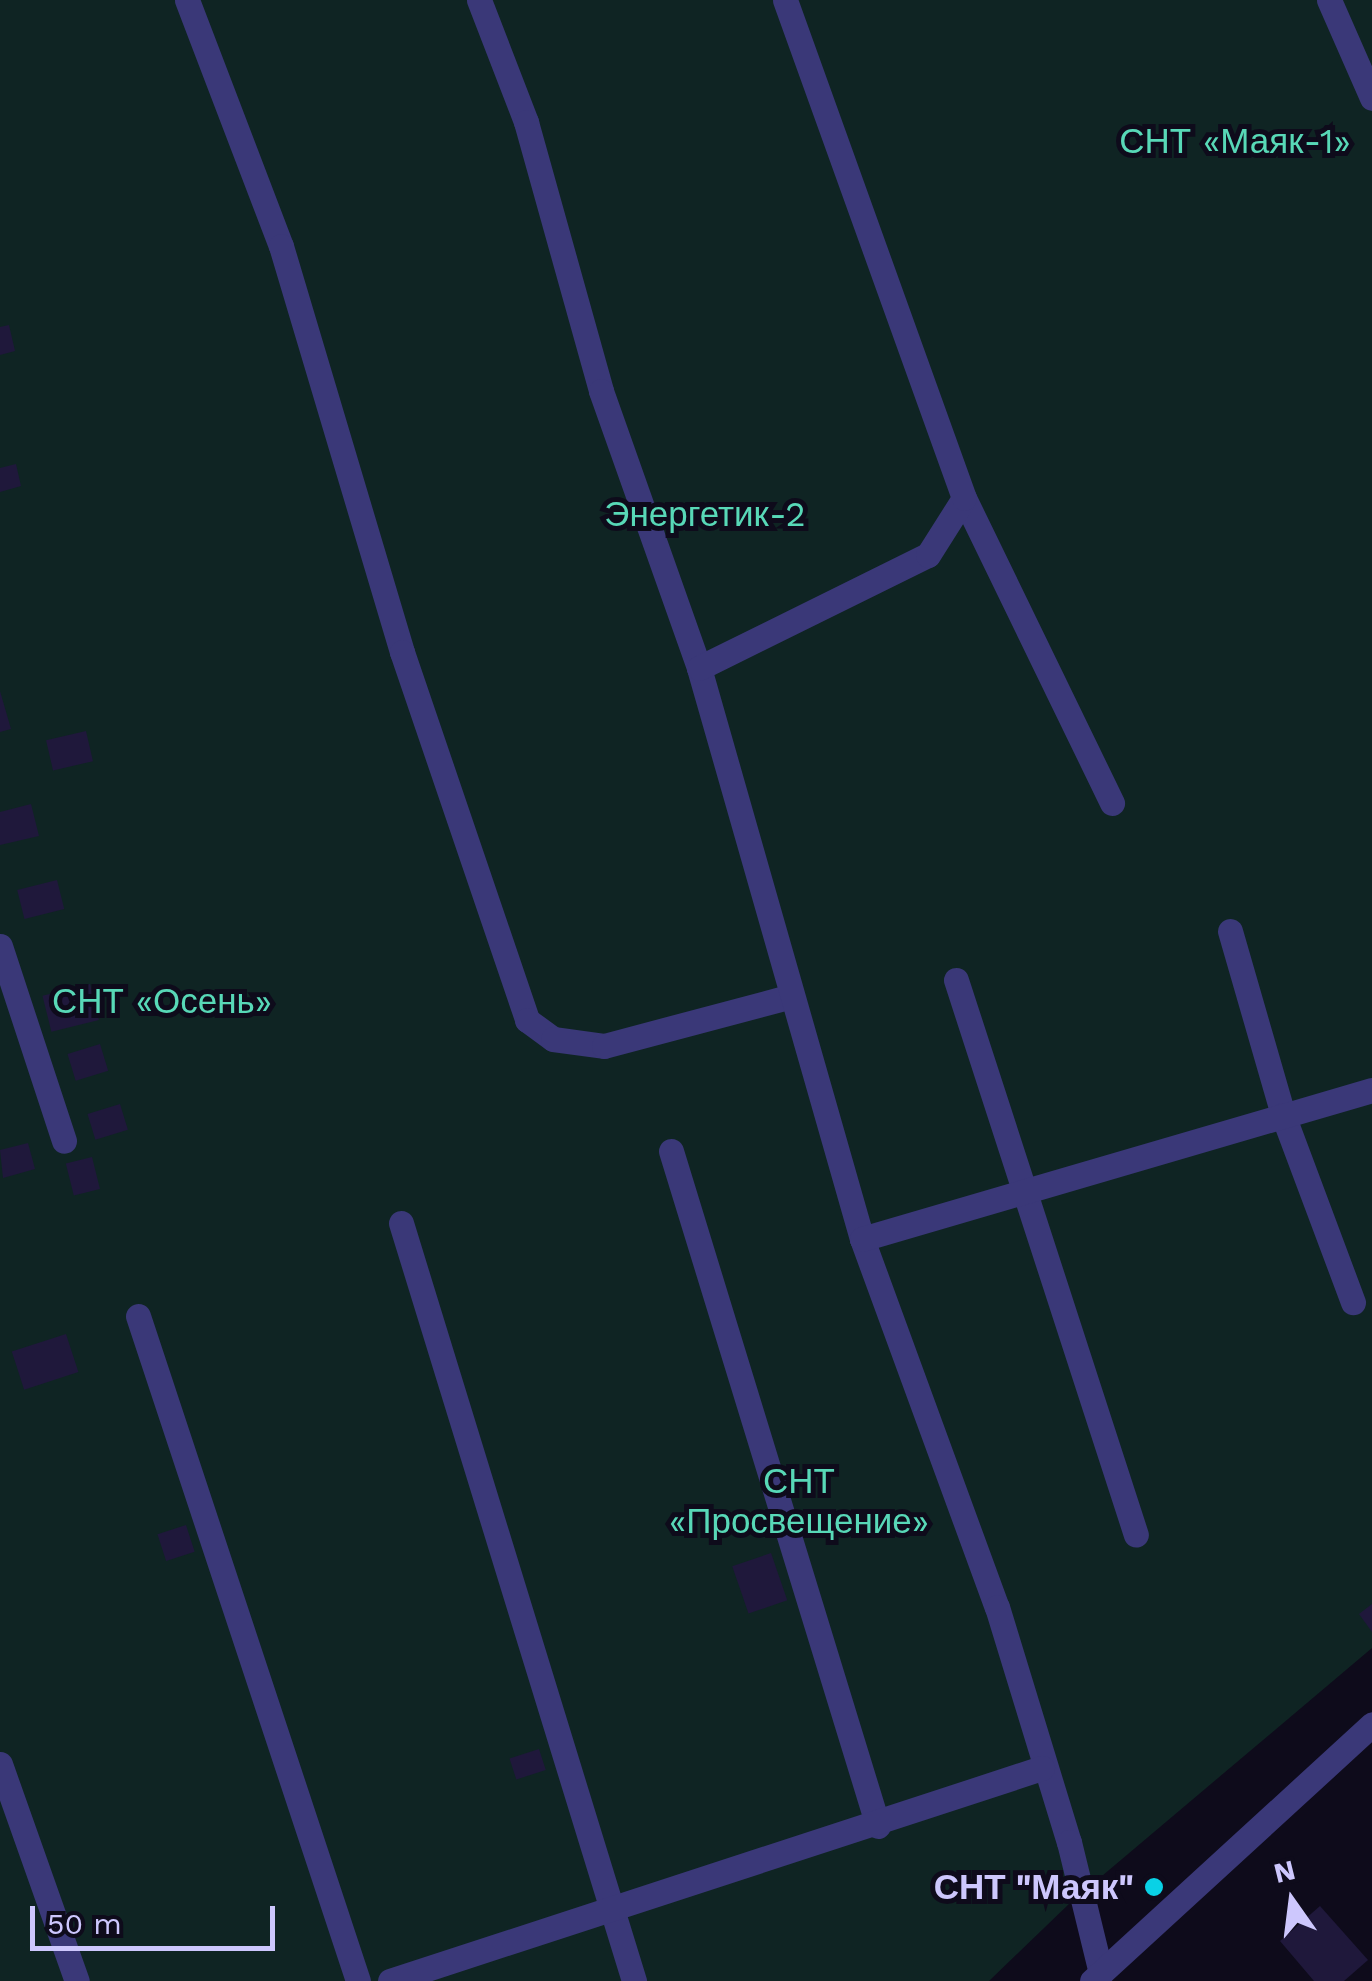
<!DOCTYPE html>
<meta charset="utf-8">
<style>
body{margin:0}
#map{position:relative;width:1372px;height:1981px;overflow:hidden;background:#0e0b1b;font-family:"Work Sans",sans-serif}
div>[style]{position:absolute}
[style*='--x']{left:calc(var(--x)*1px);top:calc(var(--y)*1px);width:calc(var(--w)*1px);rotate:calc(var(--a)*1deg)}
.green>*{inset:0;background:#0f2423}
.building>*{inset:0;background:#1f183b;transform-origin:0 0}
.minor>*{height:25px;margin:-12.5px;padding:0 12.5px;transform-origin:12.5px;border-radius:12.5px;background:#3a3878}
.dots>*{width:28px;height:28px;translate:-50% -50%;box-sizing:border-box;border:5px solid #0e0b1b;border-radius:50%}
span{translate:-50% -50%;white-space:nowrap;text-align:center;line-height:1.15;-webkit-text-stroke:10px #0e0b1b;paint-order:stroke}
.park-label{font-size:35px;color:#58d8b7}
.poi-label{font-size:35px;color:#cdc7fd;font-weight:700}
.right{translate:-100% -50%;text-align:right}
.north{position:absolute;left:1242px;top:1851px;width:100px;height:100px;-webkit-text-stroke:8px #0e0b1b;paint-order:stroke;rotate:346deg;font-size:28px;font-weight:700;line-height:40px;text-align:center;color:#cdc7fd}
.north::after{content:'';display:block;margin:auto;width:35px;height:45px;background:#cdc7fd;clip-path:polygon(50% 0,100% 100%,50% 72%,0 100%)}
.scale{position:absolute;left:30px;top:1906px;width:245px;height:45px;box-sizing:border-box;border:5px solid #cdc7fd;border-top:0;padding-left:12px;font-size:30px;line-height:35px;white-space:nowrap;color:#cdc7fd;-webkit-text-stroke:8px #0e0b1b;paint-order:stroke}
</style>
<div id="map">
<div class="green">
<i style="clip-path:polygon(0 0,1372px 0,1372px 1648px,1070px 1903px,989px 1981px,0 1981px)"></i>
</div>
<div class="building">
<i style="clip-path:polygon(9px 325px,15px 351px,0 355px,0 327px)"></i>
<i style="clip-path:polygon(16px 464px,21px 486px,0 492px,0 468px)"></i>
<i style="clip-path:polygon(0 691px,11px 729px,0 732px)"></i>
<i style="left:86px;top:731px;width:31px;height:41px;rotate:77deg"></i>
<i style="clip-path:polygon(31px 804px,39px 836px,0 845px,0 812px)"></i>
<i style="left:57px;top:880px;width:30px;height:41px;rotate:76deg"></i>
<i style="left:90px;top:984px;width:37px;height:49px;rotate:76deg"></i>
<i style="left:100px;top:1044px;width:28px;height:34px;rotate:73deg"></i>
<i style="left:120px;top:1104px;width:27px;height:34px;rotate:73deg"></i>
<i style="clip-path:polygon(28px 1143px,35px 1169px,3px 1178px,0 1150px)"></i>
<i style="left:92px;top:1157px;width:33px;height:27px;rotate:76deg"></i>
<i style="left:66px;top:1334px;width:40px;height:57px;rotate:72deg"></i>
<i style="left:186px;top:1525px;width:28px;height:30px;rotate:72deg"></i>
<i style="left:771px;top:1553px;width:50px;height:41px;rotate:71deg"></i>
<i style="clip-path:polygon(1372px 1604px,1372px 1632px,1359px 1614px)"></i>
<i style="left:539px;top:1749px;width:22px;height:31px;rotate:72deg"></i>
<i style="clip-path:polygon(1320px 1906px,1368px 1960px,1344px 1981px,1314px 1981px,1280px 1941px)"></i>
</div>
<div class="minor">
<i style="--x:187;--y:0;--w:263;--a:69.1"></i>
<i style="--x:281;--y:246;--w:424;--a:73.4"></i>
<i style="--x:402;--y:652;--w:389;--a:71.2"></i>
<i style="--x:527;--y:1020;--w:32;--a:36"></i>
<i style="--x:553;--y:1039;--w:51;--a:7.8"></i>
<i style="--x:604;--y:1046;--w:190;--a:-14.9"></i>
<i style="--x:479;--y:0;--w:131;--a:68.9"></i>
<i style="--x:526;--y:122;--w:279;--a:74.4"></i>
<i style="--x:601;--y:391;--w:294;--a:70.5"></i>
<i style="--x:699;--y:668;--w:594;--a:74.07"></i>
<i style="--x:862;--y:1239;--w:392;--a:69.9"></i>
<i style="--x:997;--y:1607;--w:246;--a:73"></i>
<i style="--x:1069;--y:1842;--w:135;--a:76.3"></i>
<i style="--x:1329;--y:0;--w:107;--a:66.3"></i>
<i style="--x:964;--y:498;--w:339;--a:64.1"></i>
<i style="--x:699;--y:668;--w:255;--a:-26.3"></i>
<i style="--x:928;--y:555;--w:67;--a:-57.7"></i>
<i style="--x:964;--y:498;--w:529;--a:-109.77"></i>
<i style="--x:1230;--y:931;--w:191;--a:73.9"></i>
<i style="--x:1283;--y:1115;--w:200;--a:69.5"></i>
<i style="--x:0;--y:946;--w:205;--a:71.8"></i>
<i style="--x:956;--y:980;--w:583;--a:72.03"></i>
<i style="--x:671;--y:1151;--w:706;--a:72.95"></i>
<i style="--x:401;--y:1223;--w:793;--a:72.91"></i>
<i style="--x:862;--y:1239;--w:531;--a:-16.29"></i>
<i style="--x:138;--y:1316;--w:700;--a:71.69"></i>
<i style="--x:0;--y:1764;--w:230;--a:70.5"></i>
<i style="--x:390;--y:1981;--w:686;--a:-18.09"></i>
<i style="--x:1092;--y:1981;--w:380;--a:-42.5"></i>
</div>
<div class="dots">
<i style="left:1154px;top:1887px;background:#09d1e6"></i>
</div>
<div class="park-label">
<span style="left:1235px;top:141px">СНТ «Маяк-1»</span>
<span style="left:705px;top:514px">Энергетик-2</span>
<span style="left:162px;top:1001px">СНТ «Осень»</span>
<span style="left:799px;top:1501px">СНТ<br>«Просвещение»</span>
</div>
<div class="poi-label">
<span class="right" style="left:1134px;top:1887px">СНТ "Маяк"</span>
</div>
<div class="north">N</div>
<div class="scale">50 m</div>
</div>
